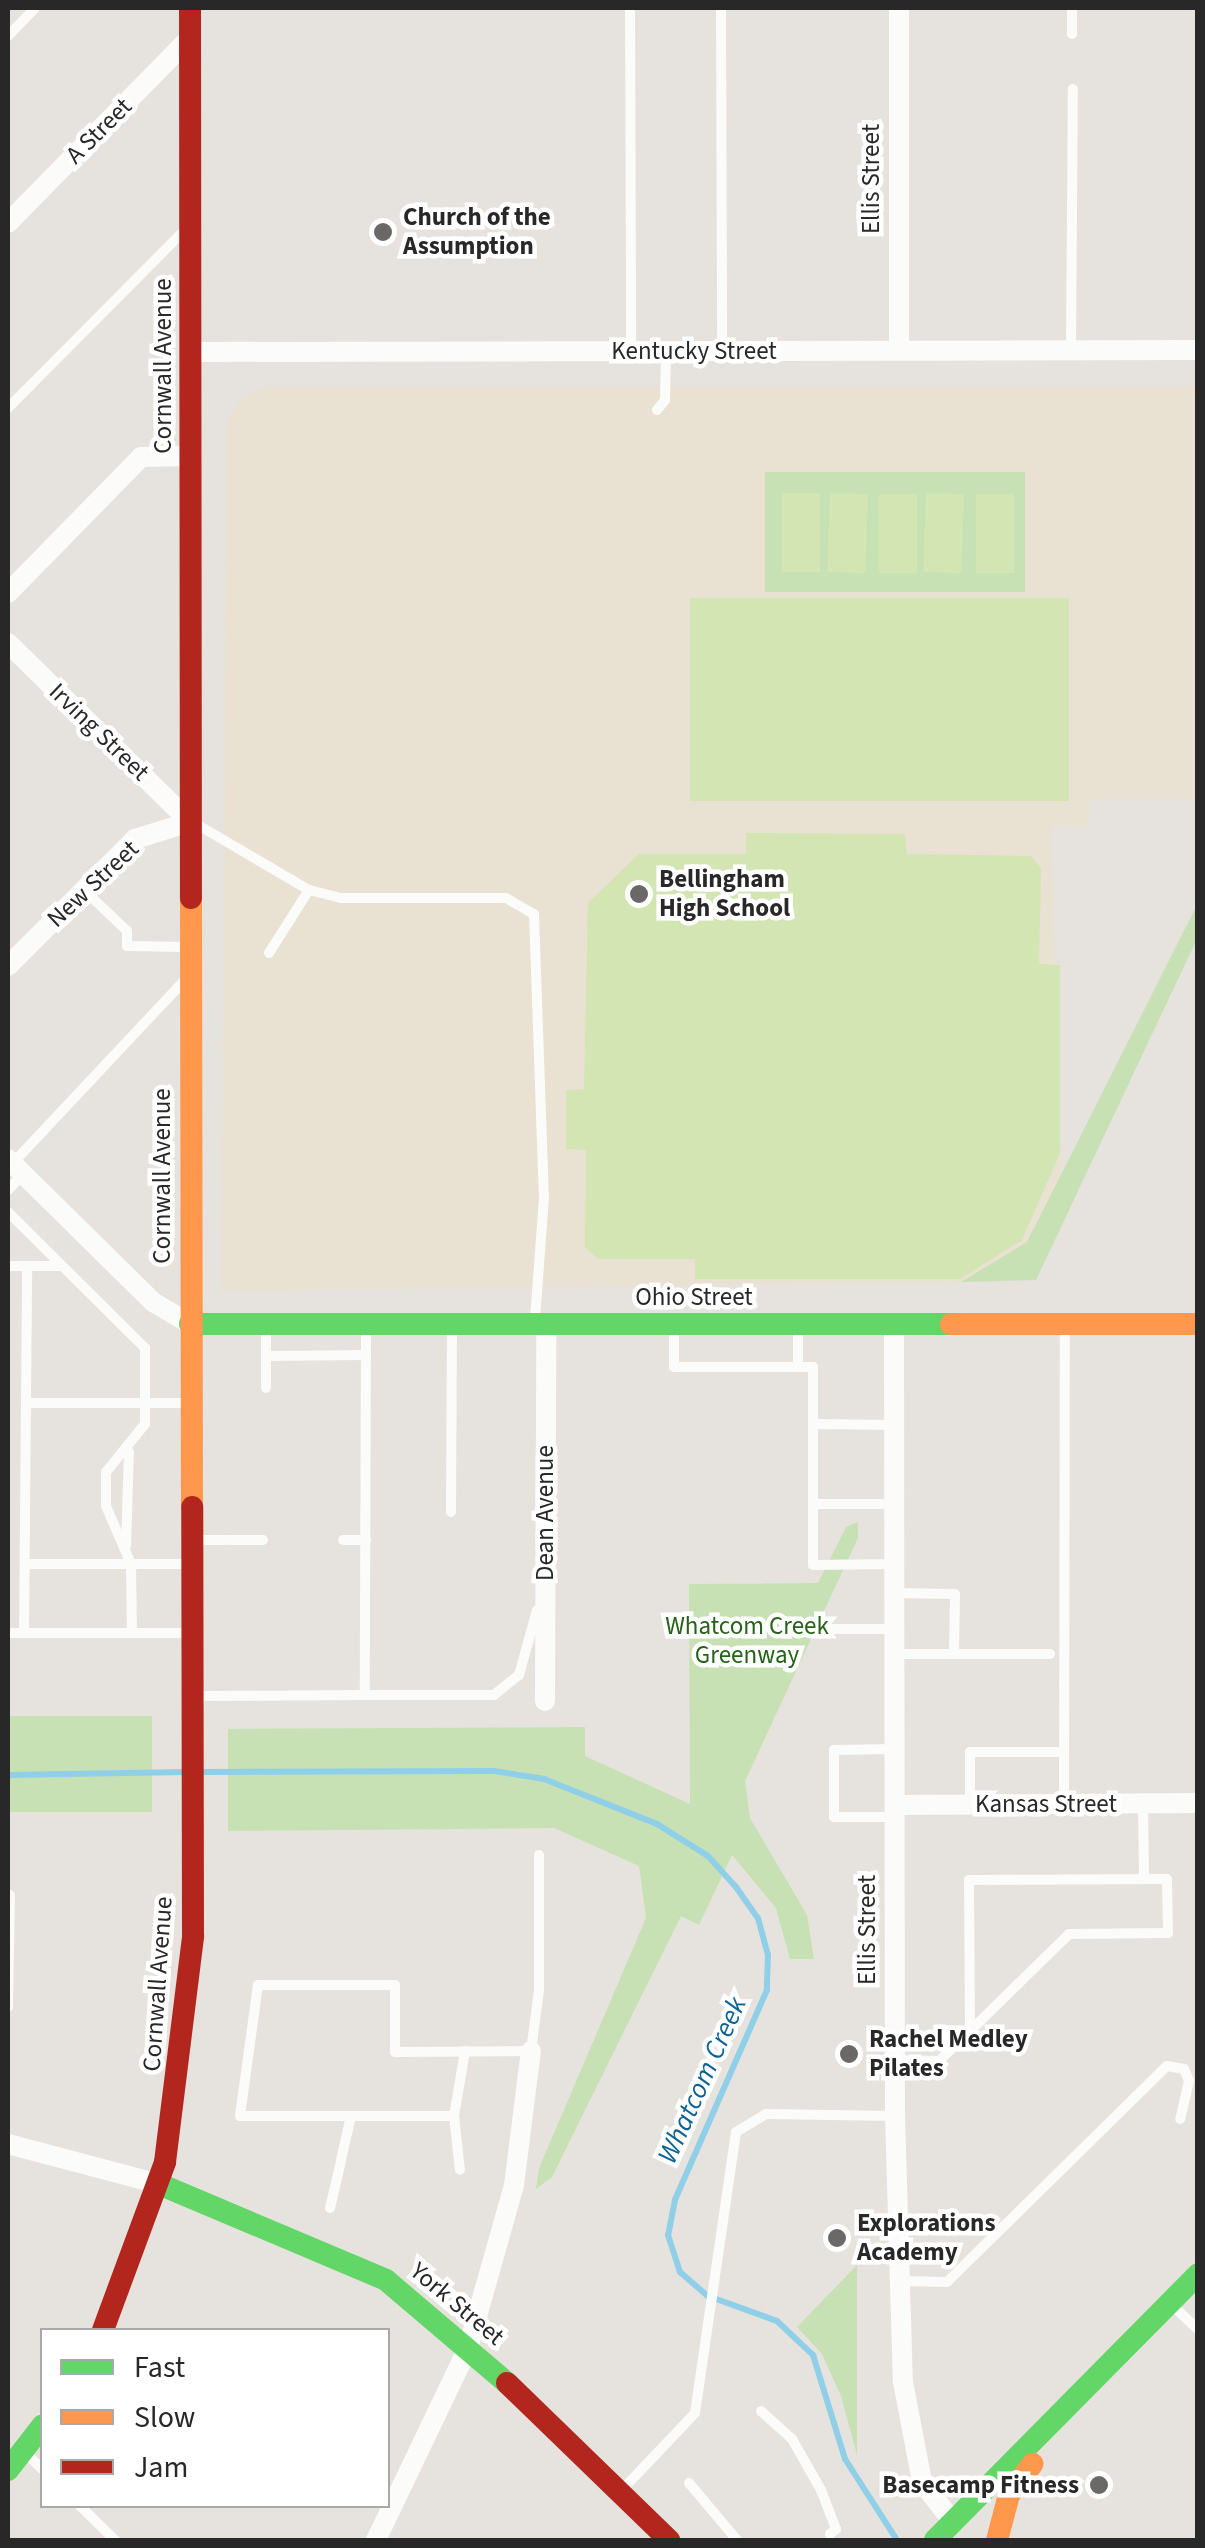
<!DOCTYPE html>
<style>
body{margin:0}
#map{position:relative;width:1205px;height:2548px;overflow:hidden;background:#e6e2dd;font-family:"Source Sans 3",sans-serif}
div>[style]{position:absolute}
[style*='--x']{left:calc(var(--x)*1px);top:calc(var(--y)*1px);width:calc(var(--w)*1px);rotate:calc(var(--a)*1deg)}
.education>*{inset:0;background:#e9e1d1}
.green>*{inset:0;background:#c7e1b5;transform-origin:0 0}
.pitch>*{inset:0;background:#d2e5b3;transform-origin:0 0}
.stream>*{height:6px;margin:-3px;padding:0 3px;transform-origin:3px;border-radius:3px;background:#90cfe8}
.lane>*{height:10px;margin:-5px;padding:0 5px;transform-origin:5px;border-radius:5px;background:#fbfbfa}
.street>*{height:20px;margin:-10px;padding:0 10px;transform-origin:10px;border-radius:10px;background:#fbfbfa}
.fast>*{height:22px;margin:-11px;padding:0 11px;transform-origin:11px;border-radius:11px;background:#63d668}
.slow>*{height:22px;margin:-11px;padding:0 11px;transform-origin:11px;border-radius:11px;background:#ff974d}
.jam>*{height:22px;margin:-11px;padding:0 11px;transform-origin:11px;border-radius:11px;background:#b3261e}
.dots>*{width:28px;height:28px;translate:-50% -50%;box-sizing:border-box;border:5px solid #fff;border-radius:50%}
span{translate:-50% -50%;white-space:nowrap;text-align:center;line-height:1.15;-webkit-text-stroke:9px #fff;paint-order:stroke}
.street-label{font-size:25px;color:#282828}
.poi-label{font-size:25px;color:#282828;font-weight:700}
.left{translate:0 -50%;text-align:left}
.right{translate:-100% -50%;text-align:right}
.park-label{font-size:25px;color:#27621a}
.water-label{font-size:28px;color:#0e6395;font-style:italic}
.frame{position:absolute;inset:0;border:10px solid #282828;pointer-events:none}
.legend{position:absolute;left:40px;top:2328px;width:350px;height:180px;box-sizing:border-box;background:#fff;border:2px solid #a9a9a9;margin:0;padding:12px 18px;list-style:none;font-size:30px;color:#282828}
.legend li{display:flex;align-items:center;gap:20px;height:50px}
.legend b{width:50px;border:2px solid #a9a9a9}
</style>
<div id="map">
<div class="education">
<i style="clip-path:polygon(266px 386px,1197px 386px,1197px 799px,1089px 799px,1088px 826px,1051px 826px,1061px 1176px,1027px 1243px,961px 1282px,222px 1291px,227px 420px,242px 398px)"></i>
</div>
<div class="green">
<i style="left:765px;top:472px;width:260px;height:120px"></i>
<i style="clip-path:polygon(1197px 905px,1197px 939px,1036px 1280px,961px 1282px,1027px 1242px)"></i>
<i style="clip-path:polygon(858px 1522px,858px 1538px,745px 1781px,750px 1818px,807px 1915px,814px 1959px,790px 1959px,776px 1908px,732px 1855px,699px 1925px,681px 1916px,552px 2177px,536px 2189px,539px 2168px,646px 1918px,639px 1866px,554px 1828px,228px 1831px,228px 1729px,585px 1727px,585px 1756px,690px 1804px,689px 1584px,818px 1583px,846px 1527px)"></i>
<i style="left:8px;top:1716px;width:144px;height:96px"></i>
<i style="clip-path:polygon(857px 2265px,857px 2455px,841px 2396px,822px 2354px,797px 2327px)"></i>
</div>
<div class="pitch">
<i style="left:782px;top:493px;width:38px;height:79px"></i>
<i style="left:830px;top:493px;width:38px;height:79px;rotate:2deg"></i>
<i style="left:926px;top:493px;width:38px;height:79px;rotate:2deg"></i>
<i style="left:879px;top:494px;width:38px;height:79px"></i>
<i style="left:976px;top:494px;width:38px;height:79px"></i>
<i style="left:690px;top:598px;width:379px;height:203px"></i>
<i style="clip-path:polygon(746px 833px,905px 834px,907px 854px,1031px 856px,1041px 868px,1039px 964px,1060px 965px,1060px 1153px,1022px 1240px,960px 1279px,695px 1279px,695px 1259px,598px 1259px,585px 1247px,586px 1150px,566px 1149px,566px 1090px,584px 1089px,588px 903px,639px 854px,746px 854px)"></i>
</div>
<div class="stream">
<i style="--x:204;--y:1772;--w:290;--a:-0.2"></i>
<i style="--x:494;--y:1771;--w:51;--a:9.1"></i>
<i style="--x:544;--y:1779;--w:122;--a:21.7"></i>
<i style="--x:657;--y:1824;--w:60;--a:32.1"></i>
<i style="--x:708;--y:1856;--w:42;--a:47.9"></i>
<i style="--x:736;--y:1887;--w:38;--a:55"></i>
<i style="--x:758;--y:1918;--w:38;--a:75"></i>
<i style="--x:768;--y:1955;--w:35;--a:92"></i>
<i style="--x:767;--y:1990;--w:229;--a:113.7"></i>
<i style="--x:675;--y:2200;--w:36;--a:101"></i>
<i style="--x:668;--y:2235;--w:39;--a:72"></i>
<i style="--x:680;--y:2272;--w:37;--a:41"></i>
<i style="--x:708;--y:2296;--w:73;--a:19.9"></i>
<i style="--x:777;--y:2321;--w:50;--a:43.4"></i>
<i style="--x:813;--y:2355;--w:109;--a:72.9"></i>
<i style="--x:845;--y:2459;--w:96;--a:57.3"></i>
<i style="--x:8;--y:1775;--w:178;--a:-1"></i>
</div>
<div class="lane">
<i style="--x:630;--y:8;--w:343;--a:89.8"></i>
<i style="--x:721;--y:8;--w:343;--a:89.8"></i>
<i style="--x:1072;--y:34;--w:26;--a:-90"></i>
<i style="--x:8;--y:36;--w:39;--a:-46"></i>
<i style="--x:1071;--y:350;--w:261;--a:-89.6"></i>
<i style="--x:8;--y:408;--w:247;--a:-45.2"></i>
<i style="--x:657;--y:410;--w:13;--a:-51"></i>
<i style="--x:665;--y:400;--w:49;--a:-88.8"></i>
<i style="--x:198;--y:825;--w:129;--a:30.4"></i>
<i style="--x:84;--y:890;--w:59;--a:43.6"></i>
<i style="--x:127;--y:931;--w:15;--a:90"></i>
<i style="--x:127;--y:946;--w:59;--a:1"></i>
<i style="--x:269;--y:953;--w:75;--a:-57.6"></i>
<i style="--x:309;--y:890;--w:33;--a:14"></i>
<i style="--x:341;--y:898;--w:165;--a:0"></i>
<i style="--x:506;--y:898;--w:32;--a:30"></i>
<i style="--x:534;--y:914;--w:283;--a:88"></i>
<i style="--x:544;--y:1197;--w:124;--a:94.2"></i>
<i style="--x:13;--y:1163;--w:248;--a:-46.8"></i>
<i style="--x:8;--y:1190;--w:22;--a:-47"></i>
<i style="--x:8;--y:1212;--w:193;--a:44.8"></i>
<i style="--x:145;--y:1348;--w:76;--a:90"></i>
<i style="--x:145;--y:1424;--w:62;--a:129.1"></i>
<i style="--x:106;--y:1472;--w:34;--a:90"></i>
<i style="--x:106;--y:1506;--w:63;--a:66.7"></i>
<i style="--x:131;--y:1564;--w:69;--a:89.2"></i>
<i style="--x:8;--y:1266;--w:53;--a:0"></i>
<i style="--x:266;--y:1325;--w:31;--a:90"></i>
<i style="--x:266;--y:1356;--w:100;--a:-0.6"></i>
<i style="--x:366;--y:1325;--w:370;--a:90.2"></i>
<i style="--x:365;--y:1695;--w:129;--a:0"></i>
<i style="--x:494;--y:1695;--w:32;--a:-39"></i>
<i style="--x:519;--y:1675;--w:67;--a:-74.5"></i>
<i style="--x:674;--y:1325;--w:42;--a:90"></i>
<i style="--x:674;--y:1367;--w:139;--a:0"></i>
<i style="--x:813;--y:1367;--w:198;--a:90"></i>
<i style="--x:813;--y:1565;--w:81;--a:-0.7"></i>
<i style="--x:798;--y:1328;--w:39;--a:90"></i>
<i style="--x:266;--y:1356;--w:32;--a:90"></i>
<i style="--x:26;--y:1403;--w:164;--a:0"></i>
<i style="--x:813;--y:1424;--w:81;--a:0.7"></i>
<i style="--x:813;--y:1504;--w:81;--a:0"></i>
<i style="--x:451;--y:1512;--w:184;--a:-89.7"></i>
<i style="--x:197;--y:1540;--w:30;--a:0"></i>
<i style="--x:231;--y:1540;--w:32;--a:0"></i>
<i style="--x:343;--y:1540;--w:23;--a:0"></i>
<i style="--x:126;--y:1546;--w:94;--a:-88.2"></i>
<i style="--x:25;--y:1564;--w:164;--a:0"></i>
<i style="--x:895;--y:1593;--w:60;--a:1"></i>
<i style="--x:955;--y:1594;--w:60;--a:91"></i>
<i style="--x:832;--y:1629;--w:62;--a:0"></i>
<i style="--x:8;--y:1633;--w:183;--a:0"></i>
<i style="--x:24;--y:1633;--w:367;--a:-89.5"></i>
<i style="--x:895;--y:1654;--w:155;--a:0"></i>
<i style="--x:196;--y:1696;--w:169;--a:-0.3"></i>
<i style="--x:894;--y:1749;--w:60;--a:179"></i>
<i style="--x:834;--y:1750;--w:67;--a:90"></i>
<i style="--x:834;--y:1817;--w:61;--a:0"></i>
<i style="--x:1143;--y:1803;--w:76;--a:89.2"></i>
<i style="--x:970;--y:1804;--w:52;--a:-90"></i>
<i style="--x:970;--y:1752;--w:94;--a:0"></i>
<i style="--x:1064;--y:1804;--w:474;--a:-89.9"></i>
<i style="--x:8;--y:2007;--w:112;--a:-89"></i>
<i style="--x:465;--y:2051;--w:66;--a:99.6"></i>
<i style="--x:454;--y:2116;--w:214;--a:180"></i>
<i style="--x:240;--y:2116;--w:132;--a:-82.2"></i>
<i style="--x:258;--y:1985;--w:137;--a:0"></i>
<i style="--x:395;--y:1985;--w:67;--a:90"></i>
<i style="--x:395;--y:2052;--w:136;--a:-0.4"></i>
<i style="--x:531;--y:2051;--w:62;--a:-82.5"></i>
<i style="--x:539;--y:1990;--w:135;--a:-90"></i>
<i style="--x:895;--y:2060;--w:44;--a:1.3"></i>
<i style="--x:939;--y:2061;--w:43;--a:-44.1"></i>
<i style="--x:970;--y:2031;--w:67;--a:-44.4"></i>
<i style="--x:1018;--y:1984;--w:71;--a:-44.4"></i>
<i style="--x:1069;--y:1934;--w:99;--a:-0.6"></i>
<i style="--x:1168;--y:1933;--w:54;--a:-91.1"></i>
<i style="--x:1167;--y:1879;--w:198;--a:179.7"></i>
<i style="--x:969;--y:1880;--w:151;--a:89.6"></i>
<i style="--x:454;--y:2116;--w:54;--a:83.7"></i>
<i style="--x:341;--y:2160;--w:45;--a:-77.2"></i>
<i style="--x:330;--y:2208;--w:48;--a:-76.8"></i>
<i style="--x:900;--y:2281;--w:47;--a:1.2"></i>
<i style="--x:947;--y:2282;--w:308;--a:-44.5"></i>
<i style="--x:1167;--y:2066;--w:17;--a:10"></i>
<i style="--x:1184;--y:2069;--w:13;--a:67"></i>
<i style="--x:1189;--y:2081;--w:39;--a:103"></i>
<i style="--x:1174;--y:2307;--w:33;--a:43"></i>
<i style="--x:761;--y:2411;--w:42;--a:42.1"></i>
<i style="--x:792;--y:2439;--w:59;--a:60.4"></i>
<i style="--x:821;--y:2490;--w:42;--a:69"></i>
<i style="--x:836;--y:2529;--w:8;--a:140"></i>
<i style="--x:25;--y:2452;--w:24;--a:45"></i>
<i style="--x:689;--y:2483;--w:75;--a:49.9"></i>
<i style="--x:622;--y:2490;--w:106;--a:-46.5"></i>
<i style="--x:695;--y:2413;--w:284;--a:-81.7"></i>
<i style="--x:736;--y:2132;--w:35;--a:-31"></i>
<i style="--x:766;--y:2114;--w:128;--a:0.9"></i>
<i style="--x:80;--y:2506;--w:49;--a:44.2"></i>
</div>
<div class="street">
<i style="--x:8;--y:223;--w:260;--a:-45.5"></i>
<i style="--x:899;--y:350;--w:342;--a:-90"></i>
<i style="--x:190;--y:352;--w:1008;--a:-0.11"></i>
<i style="--x:8;--y:593;--w:190;--a:-45.6"></i>
<i style="--x:141;--y:457;--w:49;--a:-1.2"></i>
<i style="--x:8;--y:643;--w:255;--a:44.5"></i>
<i style="--x:190;--y:822;--w:58;--a:162.8"></i>
<i style="--x:135;--y:839;--w:180;--a:135"></i>
<i style="--x:8;--y:1159;--w:204;--a:44.6"></i>
<i style="--x:153;--y:1302;--w:43;--a:30.7"></i>
<i style="--x:894;--y:1324;--w:792;--a:89.93"></i>
<i style="--x:895;--y:2116;--w:266;--a:88.3"></i>
<i style="--x:903;--y:2382;--w:102;--a:79.2"></i>
<i style="--x:922;--y:2482;--w:51;--a:52.2"></i>
<i style="--x:545;--y:1701;--w:377;--a:-89.8"></i>
<i style="--x:895;--y:1805;--w:303;--a:-0.4"></i>
<i style="--x:8;--y:2144;--w:156;--a:14.8"></i>
<i style="--x:376;--y:2540;--w:213;--a:-64.4"></i>
<i style="--x:468;--y:2348;--w:169;--a:-74.2"></i>
<i style="--x:514;--y:2185;--w:135;--a:-82.8"></i>
</div>
<div class="fast">
<i style="--x:190;--y:1324;--w:761;--a:0"></i>
<i style="--x:159;--y:2184;--w:246;--a:22.9"></i>
<i style="--x:386;--y:2280;--w:159;--a:40.4"></i>
<i style="--x:8;--y:2470;--w:56;--a:-52.3"></i>
<i style="--x:935;--y:2540;--w:374;--a:-45.3"></i>
</div>
<div class="slow">
<i style="--x:191;--y:898;--w:609;--a:89.91"></i>
<i style="--x:951;--y:1324;--w:247;--a:0"></i>
<i style="--x:997;--y:2540;--w:47;--a:-75.1"></i>
<i style="--x:1009;--y:2495;--w:39;--a:-53"></i>
</div>
<div class="jam">
<i style="--x:190;--y:8;--w:890;--a:89.94"></i>
<i style="--x:103;--y:2330;--w:179;--a:-69.7"></i>
<i style="--x:165;--y:2162;--w:228;--a:-82.9"></i>
<i style="--x:193;--y:1936;--w:429;--a:-90.1"></i>
<i style="--x:507;--y:2383;--w:226;--a:44.1"></i>
</div>
<div class="dots">
<i style="left:383px;top:232px;background:#6a6967"></i>
<i style="left:639px;top:894px;background:#6a6967"></i>
<i style="left:849px;top:2054px;background:#6a6967"></i>
<i style="left:837px;top:2238px;background:#6a6967"></i>
<i style="left:1099px;top:2485px;background:#6a6967"></i>
</div>
<div class="street-label">
<span style="left:99px;top:131px;rotate:-45deg">A Street</span>
<span style="left:871px;top:179px;rotate:-90deg">Ellis Street</span>
<span style="left:694px;top:351px">Kentucky Street</span>
<span style="left:163px;top:366px;rotate:-90deg">Cornwall Avenue</span>
<span style="left:99px;top:732px;rotate:44deg">Irving Street</span>
<span style="left:93px;top:884px;rotate:-43deg">New Street</span>
<span style="left:162px;top:1176px;rotate:-90deg">Cornwall Avenue</span>
<span style="left:694px;top:1297px">Ohio Street</span>
<span style="left:545px;top:1513px;rotate:-90deg">Dean Avenue</span>
<span style="left:1046px;top:1804px">Kansas Street</span>
<span style="left:867px;top:1930px;rotate:-90deg">Ellis Street</span>
<span style="left:158px;top:1984px;rotate:-86deg">Cornwall Avenue</span>
<span style="left:457px;top:2304px;rotate:40deg">York Street</span>
</div>
<div class="poi-label">
<span class="left" style="left:403px;top:232px">Church of the<br>Assumption</span>
<span class="left" style="left:659px;top:894px">Bellingham<br>High School</span>
<span class="left" style="left:869px;top:2054px">Rachel Medley<br>Pilates</span>
<span class="left" style="left:857px;top:2238px">Explorations<br>Academy</span>
<span class="right" style="left:1079px;top:2485px">Basecamp Fitness</span>
</div>
<div class="park-label">
<span style="left:747px;top:1641px">Whatcom Creek<br>Greenway</span>
</div>
<div class="water-label">
<span style="left:702px;top:2080px;rotate:-66deg">Whatcom Creek</span>
</div>
<div class="frame"></div>
<ul class="legend">
<li><b style="height:12px;background:#63d668"></b>Fast</li>
<li><b style="height:12px;background:#ff974d"></b>Slow</li>
<li><b style="height:12px;background:#b3261e"></b>Jam</li>
</ul>
</div>
